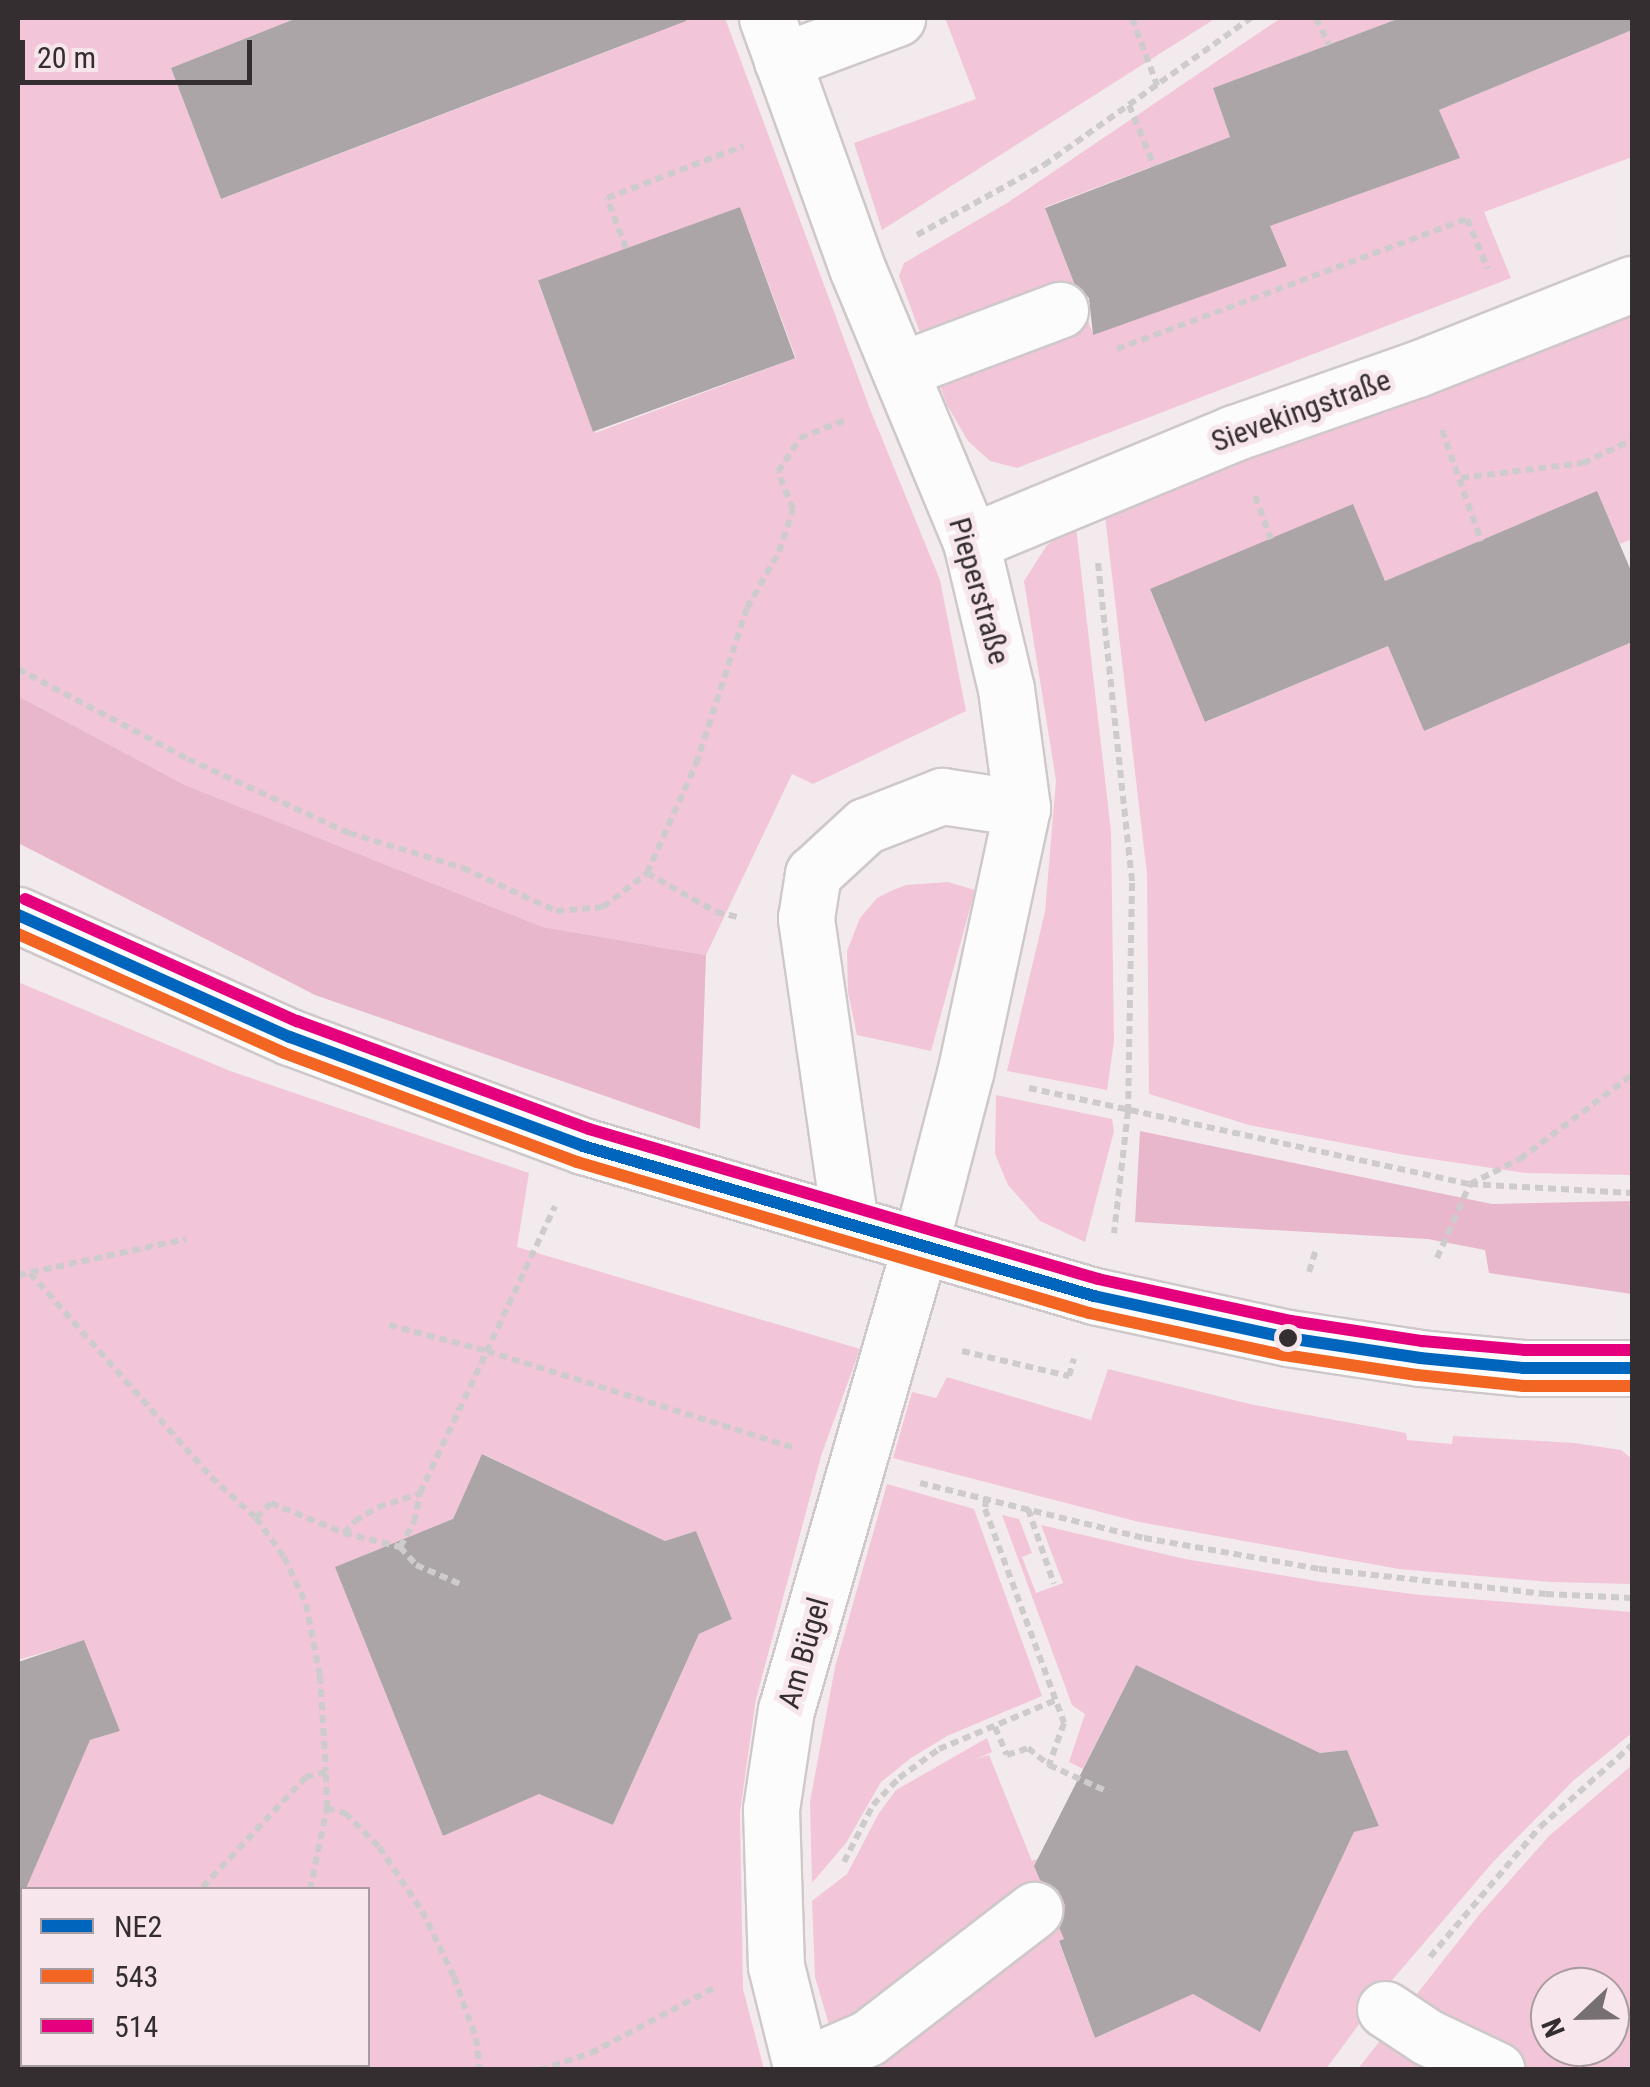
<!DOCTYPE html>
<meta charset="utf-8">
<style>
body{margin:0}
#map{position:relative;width:1650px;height:2087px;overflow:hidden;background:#f3eaed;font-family:"Roboto Condensed",sans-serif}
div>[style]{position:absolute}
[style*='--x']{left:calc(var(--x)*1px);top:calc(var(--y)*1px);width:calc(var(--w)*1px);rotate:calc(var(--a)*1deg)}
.green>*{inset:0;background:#f2c6d8}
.forest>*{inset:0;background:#e9b7cc}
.building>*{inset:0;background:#aca5a7;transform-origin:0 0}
.path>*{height:6px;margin-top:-3px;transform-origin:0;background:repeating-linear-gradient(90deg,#cecbcc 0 8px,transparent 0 13px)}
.roads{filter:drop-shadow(2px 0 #cfc8ca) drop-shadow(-2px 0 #cfc8ca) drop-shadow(0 2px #cfc8ca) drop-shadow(0 -2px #cfc8ca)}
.minor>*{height:55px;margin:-27.5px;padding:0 27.5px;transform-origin:27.5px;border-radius:27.5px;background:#fdfcfc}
.bus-1>*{height:12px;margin:-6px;padding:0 6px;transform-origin:6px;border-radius:6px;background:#0065bd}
.bus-2>*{height:12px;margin:-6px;padding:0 6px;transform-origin:6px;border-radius:6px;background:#f26522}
.bus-3>*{height:12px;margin:-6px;padding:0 6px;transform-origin:6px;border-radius:6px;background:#e5007d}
.dots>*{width:28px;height:28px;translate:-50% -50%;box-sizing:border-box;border:5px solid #f7e6ec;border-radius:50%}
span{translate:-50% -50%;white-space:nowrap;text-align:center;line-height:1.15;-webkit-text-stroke:10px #f7e6ec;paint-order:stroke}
.street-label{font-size:30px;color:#342e30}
.frame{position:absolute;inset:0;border:20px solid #342e30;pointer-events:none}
.legend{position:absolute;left:20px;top:1887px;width:350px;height:180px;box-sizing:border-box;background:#f7e6ec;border:2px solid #a99ca1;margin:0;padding:12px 18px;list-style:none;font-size:30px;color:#342e30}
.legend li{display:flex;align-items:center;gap:20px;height:50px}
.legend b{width:50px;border:2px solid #a99ca1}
.north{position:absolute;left:1530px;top:1967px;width:100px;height:100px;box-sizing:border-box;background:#f7e6ec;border:2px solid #a99ca1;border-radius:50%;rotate:248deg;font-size:28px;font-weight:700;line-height:40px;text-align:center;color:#342e30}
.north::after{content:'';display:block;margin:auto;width:35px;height:45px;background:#777072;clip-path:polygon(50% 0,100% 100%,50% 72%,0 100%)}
.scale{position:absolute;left:20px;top:40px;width:232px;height:45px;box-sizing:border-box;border:5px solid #342e30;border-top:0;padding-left:12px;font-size:30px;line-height:35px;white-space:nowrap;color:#342e30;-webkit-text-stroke:8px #f7e6ec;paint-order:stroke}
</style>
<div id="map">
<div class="green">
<i style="clip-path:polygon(evenodd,18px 18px,297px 18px,171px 68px,221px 199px,640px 39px,632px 18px,725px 18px,870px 409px,940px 580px,966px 711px,813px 784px,792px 774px,706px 955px,543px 927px,185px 785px,18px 696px,18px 18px,740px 207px,796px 358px,595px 433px,538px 282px,740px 207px)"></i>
<i style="clip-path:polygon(945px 18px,1216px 18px,882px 230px,854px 143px,976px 99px)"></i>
<i style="clip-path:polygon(1281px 18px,1400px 18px,1213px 88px,1230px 137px,1045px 207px,1093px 334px,1287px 266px,1270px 226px,1459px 158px,1439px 110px,1632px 30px,1632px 157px,1484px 212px,1511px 278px,1017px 468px,990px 461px,968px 441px,947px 405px,899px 276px,904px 263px,1007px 203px)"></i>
<i style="clip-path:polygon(1632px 316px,1632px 539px,1620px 544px,1597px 492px,1385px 581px,1353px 505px,1150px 590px,1206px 722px,1388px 646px,1424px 731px,1632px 642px,1632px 1175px,1525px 1173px,1405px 1155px,1249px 1125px,1149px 1094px,1147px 874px,1105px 516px,1285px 443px)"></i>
<i style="clip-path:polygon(1076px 527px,1111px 831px,1114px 1041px,1107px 1090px,1007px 1071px,1045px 912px,1056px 780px,1024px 581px,1047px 545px)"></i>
<i style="clip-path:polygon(948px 882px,975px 890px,931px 1051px,857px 1035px,848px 992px,847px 951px,860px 918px,877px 898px,891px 891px,906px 885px)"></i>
<i style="clip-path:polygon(evenodd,18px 982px,230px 1071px,529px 1173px,517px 1247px,860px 1349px,821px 1456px,756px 1699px,740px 1812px,743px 1989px,764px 2069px,18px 2069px,18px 1838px,54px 1751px,120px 1731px,83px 1641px,18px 1660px,18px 982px,483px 1454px,665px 1541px,696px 1531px,732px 1619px,699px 1634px,613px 1825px,512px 1782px,483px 1818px,443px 1836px,336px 1567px,381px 1548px,433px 1562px,483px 1454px,18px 982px,22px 1890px,368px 1890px,368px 2064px,22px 2064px,22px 1890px)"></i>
<i style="clip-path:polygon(996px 1095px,1112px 1119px,1114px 1131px,1085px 1242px,1040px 1221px,1008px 1185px,995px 1154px)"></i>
<i style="clip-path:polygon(1108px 1369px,1254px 1405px,1406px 1433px,1407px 1440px,1452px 1444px,1453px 1436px,1575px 1443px,1621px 1450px,1632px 1459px,1632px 1584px,1550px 1582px,1399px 1569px,1139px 1522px,893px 1458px,912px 1392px,936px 1398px,947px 1377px,1091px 1420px)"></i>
<i style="clip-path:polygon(887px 1484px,974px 1509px,1042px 1696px,947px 1736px,911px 1758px,881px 1782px,846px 1843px,812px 1883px,810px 1802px,835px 1667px)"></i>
<i style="clip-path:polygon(1002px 1515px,1019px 1519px,1032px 1553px,1022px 1557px,1036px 1593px,1063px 1583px,1041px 1525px,1185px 1559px,1322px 1582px,1420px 1595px,1632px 1612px,1632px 1733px,1574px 1780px,1493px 1862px,1388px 1985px,1326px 2069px,842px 2069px,815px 1977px,812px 1901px,847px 1874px,879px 1813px,896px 1790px,987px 1738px,992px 1752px,976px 1759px,989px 1755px,1032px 1861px,1049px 1855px,1077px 1934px,1059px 1942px,1095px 2038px,1134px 2021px,1124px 2005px,1169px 1981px,1260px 2031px,1354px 1832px,1379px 1826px,1347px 1750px,1320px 1753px,1136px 1665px,1083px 1769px,1069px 1762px,1085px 1714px,1072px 1705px)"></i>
<i style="clip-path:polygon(evenodd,1632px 1765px,1632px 2069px,1357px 2070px,1479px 1915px,1549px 1836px,1632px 1765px,1550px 1987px,1610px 1987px,1610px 2047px,1550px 2047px,1550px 1987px)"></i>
</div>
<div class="forest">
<i style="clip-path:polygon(18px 696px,185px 785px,543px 927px,706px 955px,700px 1129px,315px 995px,18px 843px)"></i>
<i style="clip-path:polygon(1140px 1131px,1492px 1204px,1632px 1201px,1632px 1294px,1489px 1273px,1485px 1250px,1428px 1239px,1135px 1222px)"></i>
</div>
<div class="building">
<i style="clip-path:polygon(297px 18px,685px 18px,686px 21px,221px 199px,171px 68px)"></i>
<i style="clip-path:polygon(1400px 18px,1632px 18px,1632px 30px,1439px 110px,1460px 158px,1270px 226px,1287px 266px,1093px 335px,1089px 298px,1074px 283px,1045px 208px,1230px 137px,1213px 88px)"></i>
<i style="left:740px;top:207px;width:161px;height:215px;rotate:70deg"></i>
<i style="clip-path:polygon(1597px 491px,1632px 573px,1632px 642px,1424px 731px,1388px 646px,1205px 722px,1150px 589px,1353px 504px,1385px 581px)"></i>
<i style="clip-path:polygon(482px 1454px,665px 1541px,696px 1531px,732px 1619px,699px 1634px,613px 1825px,539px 1794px,443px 1836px,335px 1567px,453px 1519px)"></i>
<i style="clip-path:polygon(84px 1640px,120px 1731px,90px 1740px,18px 1907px,18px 1662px)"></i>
<i style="clip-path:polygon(1136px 1665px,1320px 1753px,1347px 1750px,1379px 1826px,1354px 1832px,1260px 2032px,1193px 1994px,1095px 2038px,1059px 1941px,1064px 1939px,1059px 1927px,1065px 1905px,1058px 1890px,1040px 1880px,1034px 1866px)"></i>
</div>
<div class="path">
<i style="--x:293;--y:18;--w:1;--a:90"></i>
<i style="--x:1132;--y:18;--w:72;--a:69.5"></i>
<i style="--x:1316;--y:18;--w:30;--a:64"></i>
<i style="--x:1129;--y:105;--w:66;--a:67.7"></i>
<i style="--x:917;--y:235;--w:145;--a:-28.9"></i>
<i style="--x:1044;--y:165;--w:254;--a:-35.4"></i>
<i style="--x:626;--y:248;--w:53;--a:-110.8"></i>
<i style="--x:607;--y:198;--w:146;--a:-20.9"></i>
<i style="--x:1117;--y:349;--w:373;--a:-20.4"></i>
<i style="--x:1467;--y:219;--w:54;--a:67.2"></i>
<i style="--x:1442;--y:430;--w:118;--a:70.6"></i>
<i style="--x:1461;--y:478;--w:123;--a:-7"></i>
<i style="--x:1583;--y:463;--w:54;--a:-25.1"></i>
<i style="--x:1255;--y:496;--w:46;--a:69.6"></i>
<i style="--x:1098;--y:563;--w:322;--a:83.9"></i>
<i style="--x:1132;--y:883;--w:228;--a:91"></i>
<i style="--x:1128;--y:1111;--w:123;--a:96.5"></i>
<i style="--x:18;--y:669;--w:192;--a:27.9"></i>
<i style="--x:188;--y:759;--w:177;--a:24.7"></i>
<i style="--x:349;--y:833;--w:119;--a:17.1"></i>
<i style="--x:463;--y:868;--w:102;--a:24.8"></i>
<i style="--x:556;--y:911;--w:47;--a:-4.9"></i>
<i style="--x:603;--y:907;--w:56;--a:-37.7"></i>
<i style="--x:647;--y:873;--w:120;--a:-65.8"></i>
<i style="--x:696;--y:764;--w:164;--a:-71.9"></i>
<i style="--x:747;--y:608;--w:64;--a:-60.3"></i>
<i style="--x:779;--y:552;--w:45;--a:-72"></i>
<i style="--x:793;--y:509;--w:40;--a:-112"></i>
<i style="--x:778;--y:472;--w:40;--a:-57.1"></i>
<i style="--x:800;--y:438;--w:52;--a:-21.6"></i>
<i style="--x:647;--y:873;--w:79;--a:29.5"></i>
<i style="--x:716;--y:912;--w:23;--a:13"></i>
<i style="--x:1029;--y:1088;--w:451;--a:12.3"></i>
<i style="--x:1470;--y:1184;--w:162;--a:3.2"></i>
<i style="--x:1437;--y:1258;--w:81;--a:-66"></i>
<i style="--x:1470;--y:1184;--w:56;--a:-26.6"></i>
<i style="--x:1520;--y:1159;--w:140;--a:-36.9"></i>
<i style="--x:1309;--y:1272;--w:24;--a:-73"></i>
<i style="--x:30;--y:1273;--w:273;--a:48.4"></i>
<i style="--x:211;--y:1477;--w:61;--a:42.3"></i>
<i style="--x:256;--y:1518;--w:48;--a:54.3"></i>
<i style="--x:284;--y:1557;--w:52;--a:64.9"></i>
<i style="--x:306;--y:1604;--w:73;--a:79"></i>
<i style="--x:320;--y:1676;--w:96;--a:86.4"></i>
<i style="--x:326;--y:1772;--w:21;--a:166"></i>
<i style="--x:306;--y:1777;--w:155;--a:133.2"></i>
<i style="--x:18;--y:1275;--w:172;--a:-12.1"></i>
<i style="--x:389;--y:1325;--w:101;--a:14.9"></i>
<i style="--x:487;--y:1351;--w:320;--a:17.5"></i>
<i style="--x:962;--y:1351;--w:110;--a:13.2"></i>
<i style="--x:1069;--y:1376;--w:18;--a:-74"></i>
<i style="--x:920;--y:1483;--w:231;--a:13.8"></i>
<i style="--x:1144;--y:1538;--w:178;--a:10"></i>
<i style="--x:1319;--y:1569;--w:228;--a:6.3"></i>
<i style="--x:1546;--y:1594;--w:86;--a:2.7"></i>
<i style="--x:986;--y:1499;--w:10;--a:96"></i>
<i style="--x:985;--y:1509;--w:228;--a:69.7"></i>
<i style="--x:1064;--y:1723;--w:45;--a:109.7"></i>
<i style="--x:1049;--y:1765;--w:63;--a:24.5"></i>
<i style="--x:1028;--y:1509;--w:79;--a:70.9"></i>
<i style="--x:256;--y:1518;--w:21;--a:-45"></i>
<i style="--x:271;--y:1503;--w:79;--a:22.3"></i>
<i style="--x:344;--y:1533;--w:58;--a:14"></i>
<i style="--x:400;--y:1547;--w:24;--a:48"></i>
<i style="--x:416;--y:1565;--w:48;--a:23.4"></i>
<i style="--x:344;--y:1533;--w:16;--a:-47"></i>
<i style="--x:355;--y:1521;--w:27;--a:-31"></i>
<i style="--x:378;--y:1507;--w:43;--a:-17.6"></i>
<i style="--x:400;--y:1547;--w:29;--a:-61"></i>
<i style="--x:414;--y:1522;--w:30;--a:-78"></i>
<i style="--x:420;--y:1493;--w:317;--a:-64.8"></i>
<i style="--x:995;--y:1727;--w:30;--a:67"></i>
<i style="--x:1007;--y:1755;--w:22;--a:-18"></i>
<i style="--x:1028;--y:1748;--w:27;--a:39"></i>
<i style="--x:327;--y:1808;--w:19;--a:16"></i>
<i style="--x:345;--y:1813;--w:48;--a:45"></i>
<i style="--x:379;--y:1847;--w:77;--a:56.1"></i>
<i style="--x:422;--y:1911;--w:73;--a:64.1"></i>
<i style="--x:454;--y:1977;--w:65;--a:70.2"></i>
<i style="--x:476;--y:2038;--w:32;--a:83"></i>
<i style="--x:844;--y:1862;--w:64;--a:-63"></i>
<i style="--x:873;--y:1805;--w:37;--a:-46"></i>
<i style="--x:899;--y:1778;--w:49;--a:-35.9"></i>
<i style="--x:939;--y:1749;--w:127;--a:-22.7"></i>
<i style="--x:310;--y:1890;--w:84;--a:-78.3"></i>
<i style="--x:327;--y:1808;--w:35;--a:-92"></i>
<i style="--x:1430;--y:1957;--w:170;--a:-49.8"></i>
<i style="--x:1540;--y:1827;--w:123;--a:-41.7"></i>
<i style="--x:104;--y:2070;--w:6;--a:-81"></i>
<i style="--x:192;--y:2070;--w:7;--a:-56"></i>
<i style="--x:540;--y:2070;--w:54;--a:-18.4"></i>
<i style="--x:591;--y:2053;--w:139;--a:-27.9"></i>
</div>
<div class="roads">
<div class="minor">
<i style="--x:767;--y:18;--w:266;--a:70.2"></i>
<i style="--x:857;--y:268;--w:297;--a:67.4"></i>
<i style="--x:971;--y:542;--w:151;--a:76.6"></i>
<i style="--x:1006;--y:689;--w:120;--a:82.3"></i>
<i style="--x:1022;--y:808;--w:271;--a:102.1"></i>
<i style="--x:965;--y:1073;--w:179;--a:104.6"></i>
<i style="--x:920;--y:1246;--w:482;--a:106.1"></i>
<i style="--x:786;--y:1709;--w:101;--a:98.5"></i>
<i style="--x:771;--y:1809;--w:157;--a:88.2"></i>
<i style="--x:776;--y:1966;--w:107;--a:76"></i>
<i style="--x:782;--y:61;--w:123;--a:-20.5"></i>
<i style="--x:900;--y:370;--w:171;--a:-20.6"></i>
<i style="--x:971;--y:542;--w:285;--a:-22.5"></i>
<i style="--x:1234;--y:433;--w:194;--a:-19.3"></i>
<i style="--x:1417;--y:369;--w:231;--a:-21.6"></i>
<i style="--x:18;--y:915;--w:298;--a:24.2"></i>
<i style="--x:290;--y:1037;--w:313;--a:20.4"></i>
<i style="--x:583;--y:1146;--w:533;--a:16.36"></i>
<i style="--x:1094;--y:1296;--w:198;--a:12.2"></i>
<i style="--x:1288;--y:1338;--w:134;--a:8.6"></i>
<i style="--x:1420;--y:1358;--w:103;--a:5.5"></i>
<i style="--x:1523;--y:1368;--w:109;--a:0"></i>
<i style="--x:850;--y:1224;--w:309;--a:-98.2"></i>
<i style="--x:806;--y:918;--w:45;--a:-81"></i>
<i style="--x:813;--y:874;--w:71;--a:-42.7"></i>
<i style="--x:865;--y:826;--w:83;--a:-21.3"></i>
<i style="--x:942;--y:796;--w:81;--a:8.5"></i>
<i style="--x:1385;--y:2009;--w:50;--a:33.7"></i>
<i style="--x:1427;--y:2037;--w:77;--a:25.2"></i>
<i style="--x:801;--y:2067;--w:73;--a:-23.4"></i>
<i style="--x:868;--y:2038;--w:210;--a:-37.6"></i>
</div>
</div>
<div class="bus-1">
<i style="--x:18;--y:915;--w:298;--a:24.2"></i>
<i style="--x:290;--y:1037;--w:313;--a:20.4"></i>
<i style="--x:583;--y:1146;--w:533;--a:16.36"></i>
<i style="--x:1094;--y:1296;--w:198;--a:12.2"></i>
<i style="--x:1288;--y:1338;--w:134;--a:8.6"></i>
<i style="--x:1420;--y:1358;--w:103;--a:5.5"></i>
<i style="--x:1523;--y:1368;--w:109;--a:0"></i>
</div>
<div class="bus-2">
<i style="--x:18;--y:934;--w:291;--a:24.1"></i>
<i style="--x:284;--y:1053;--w:313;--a:20.4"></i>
<i style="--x:577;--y:1162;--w:534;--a:16.43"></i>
<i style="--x:1089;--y:1313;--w:199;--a:12.2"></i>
<i style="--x:1284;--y:1355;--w:134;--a:8.6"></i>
<i style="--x:1417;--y:1375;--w:107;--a:5.9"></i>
<i style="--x:1523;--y:1386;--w:109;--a:0"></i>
</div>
<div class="bus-3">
<i style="--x:25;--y:899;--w:298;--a:24.2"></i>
<i style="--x:297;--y:1021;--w:311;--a:20.3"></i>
<i style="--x:589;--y:1129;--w:531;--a:16.42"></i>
<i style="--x:1098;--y:1279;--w:198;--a:12.3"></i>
<i style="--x:1291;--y:1321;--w:133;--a:8.7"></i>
<i style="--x:1422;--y:1341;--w:102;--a:5"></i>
<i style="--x:1524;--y:1350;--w:108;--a:0"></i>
</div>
<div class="dots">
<i style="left:1288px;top:1338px;background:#342e30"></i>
</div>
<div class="street-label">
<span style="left:1301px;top:411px;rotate:-20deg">Sievekingstraße</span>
<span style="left:979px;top:591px;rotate:74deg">Pieperstraße</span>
<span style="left:804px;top:1653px;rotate:-74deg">Am Bügel</span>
</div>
<div class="frame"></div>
<ul class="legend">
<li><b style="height:12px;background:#0065bd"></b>NE2</li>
<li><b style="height:12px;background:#f26522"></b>543</li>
<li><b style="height:12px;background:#e5007d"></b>514</li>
</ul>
<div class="north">N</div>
<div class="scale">20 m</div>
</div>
